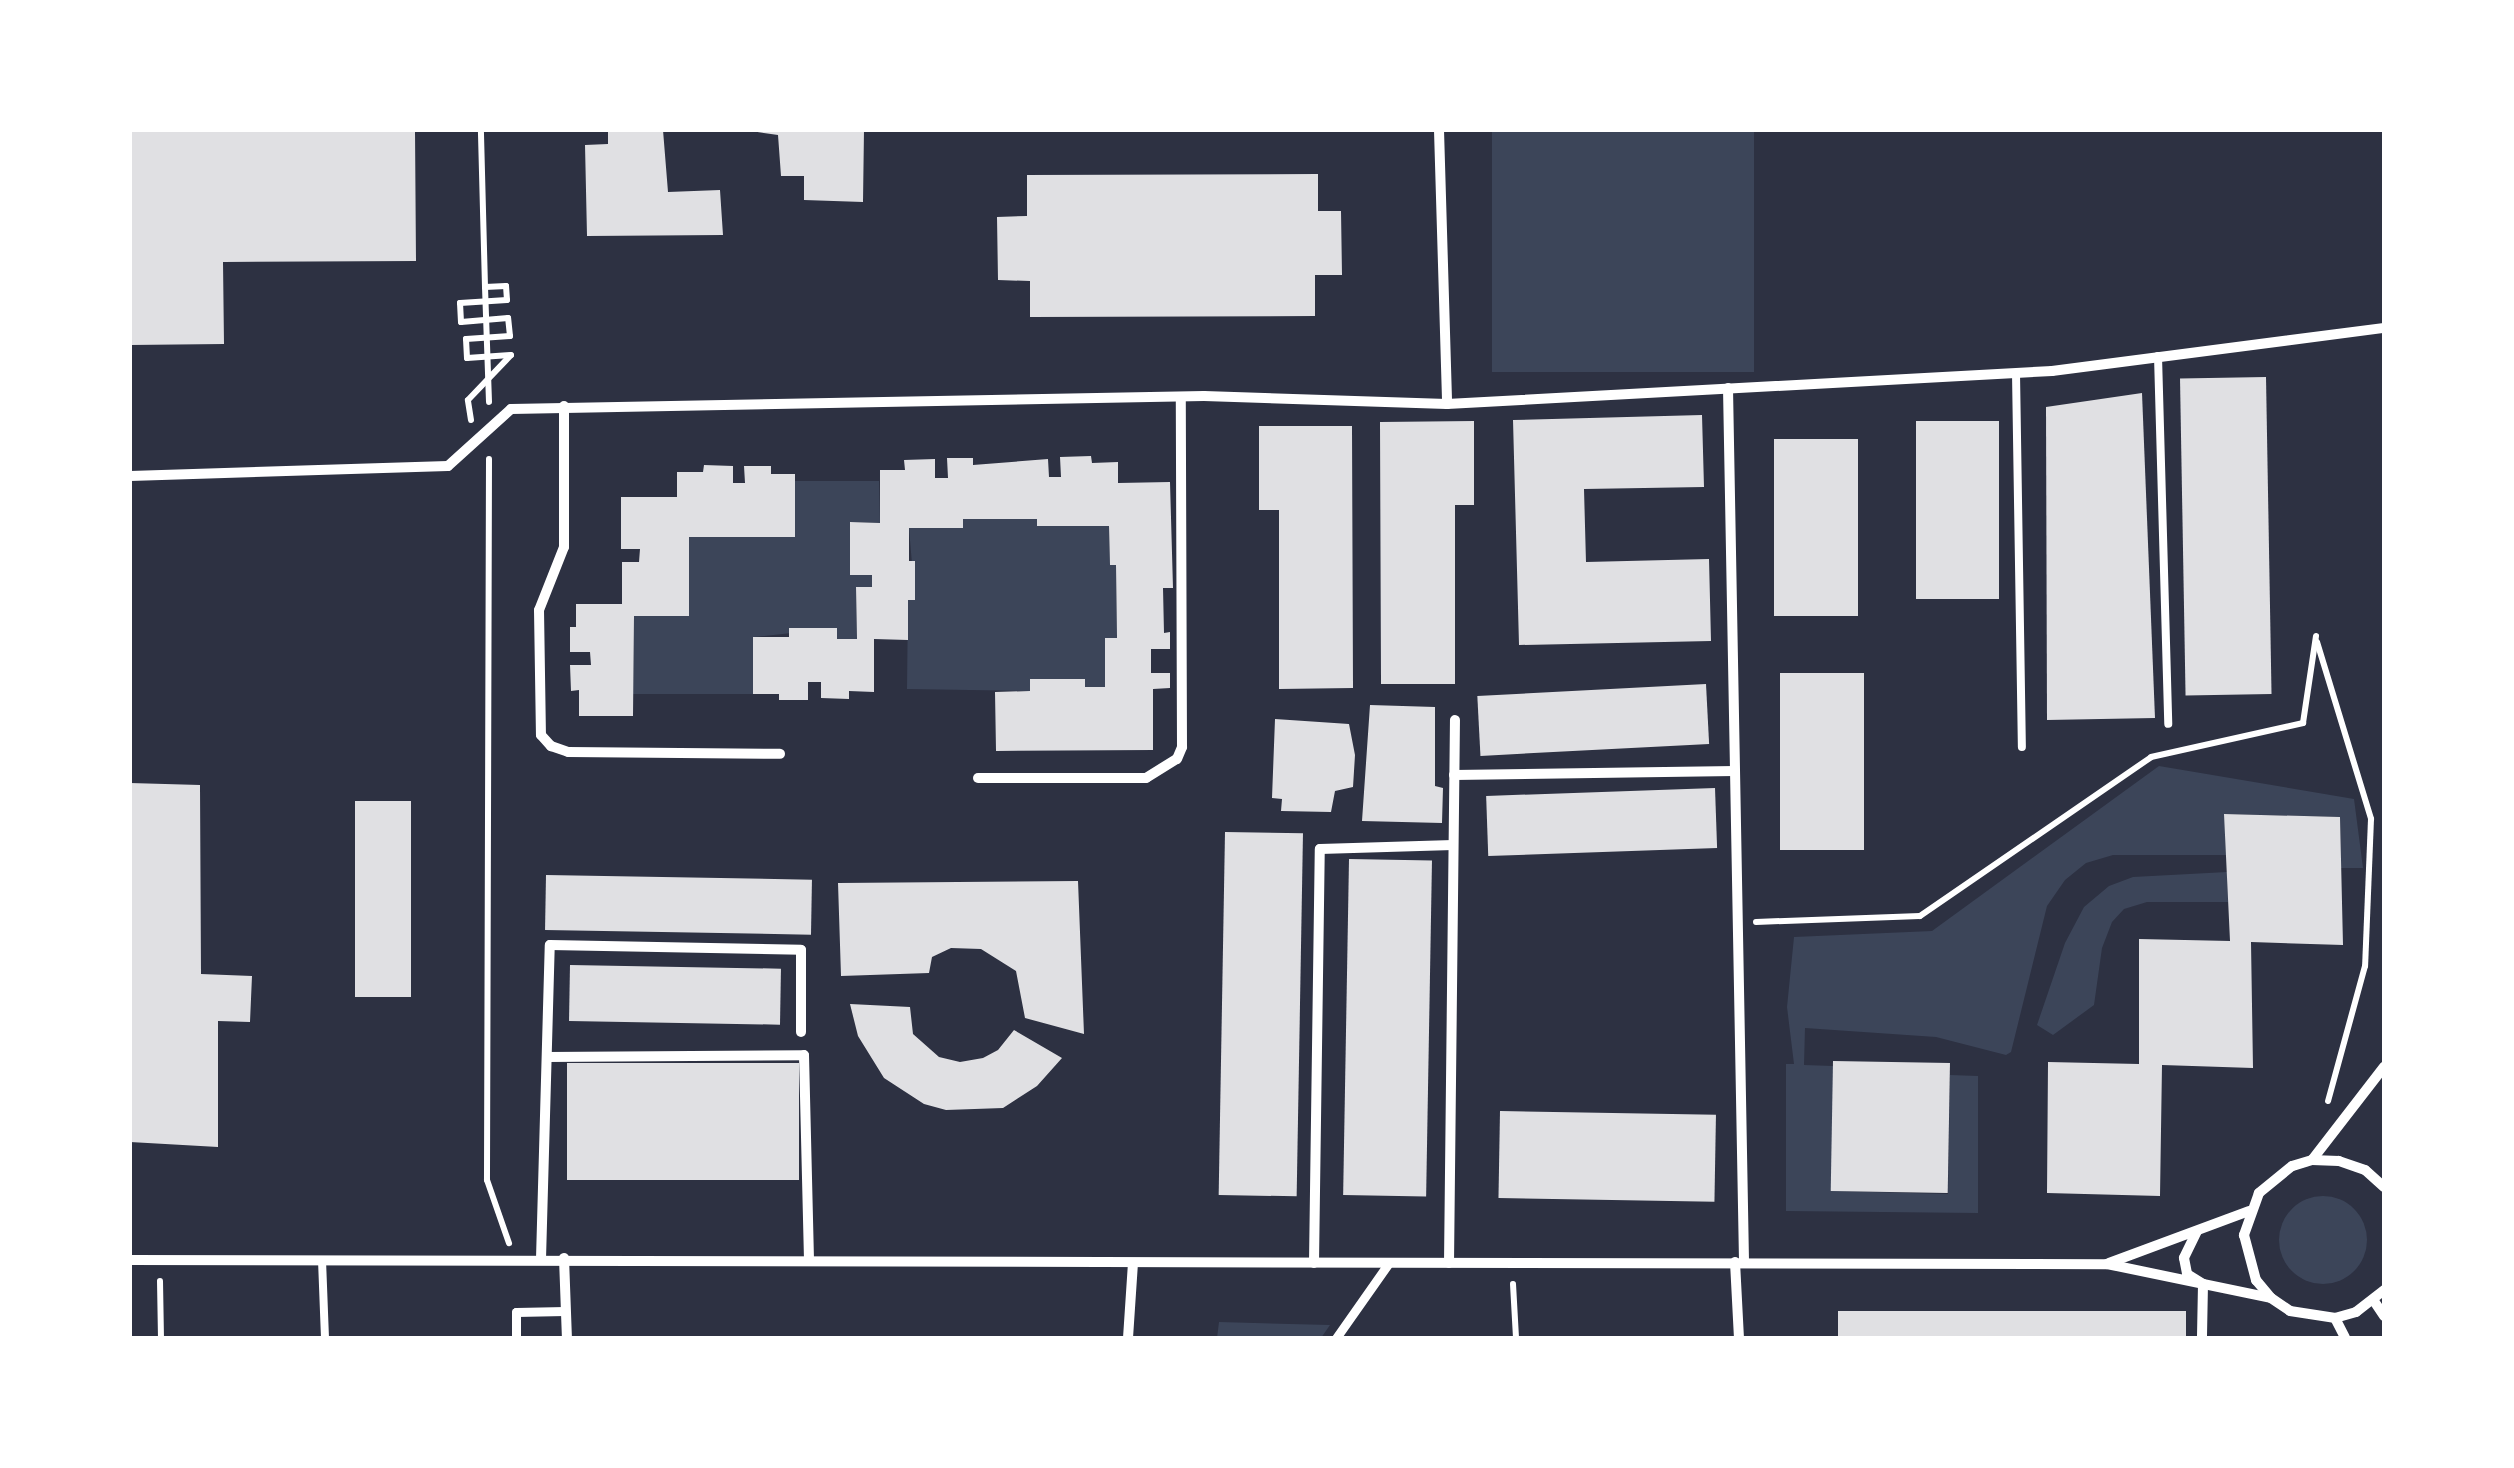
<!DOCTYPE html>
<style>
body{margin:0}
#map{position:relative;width:2514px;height:1468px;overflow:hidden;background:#2d3142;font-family:"IBM Plex Serif",serif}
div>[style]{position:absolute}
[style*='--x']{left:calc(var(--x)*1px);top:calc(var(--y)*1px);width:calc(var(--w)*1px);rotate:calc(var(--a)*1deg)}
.green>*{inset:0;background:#3c4559;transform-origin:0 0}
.round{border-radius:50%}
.building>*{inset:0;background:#e0e0e3;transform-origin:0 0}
.path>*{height:6px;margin:-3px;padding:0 3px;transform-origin:3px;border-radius:3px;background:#fff}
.service>*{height:8px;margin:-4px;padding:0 4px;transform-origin:4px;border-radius:4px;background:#fff}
.pedestrian>*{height:9px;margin:-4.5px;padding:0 4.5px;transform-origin:4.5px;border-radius:4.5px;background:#fff}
.minor>*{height:10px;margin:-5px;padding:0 5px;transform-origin:5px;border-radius:5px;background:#fff}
span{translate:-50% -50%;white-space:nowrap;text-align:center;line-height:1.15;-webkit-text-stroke:10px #fff;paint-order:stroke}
.frame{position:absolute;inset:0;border:132px solid #fff;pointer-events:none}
</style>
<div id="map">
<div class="green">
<i style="left:1492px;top:130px;width:262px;height:242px"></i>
<i style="clip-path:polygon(795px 481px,879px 481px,880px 523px,851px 522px,872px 575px,872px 587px,856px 587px,857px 639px,837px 639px,837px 628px,754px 637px,753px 694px,633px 694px,634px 616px,689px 615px,689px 537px,795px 537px)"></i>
<i style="clip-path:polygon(963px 519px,1037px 519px,1037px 526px,1109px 526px,1110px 564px,1116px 565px,1117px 638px,1105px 639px,1105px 687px,1085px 687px,1084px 679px,1030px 679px,1030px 691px,907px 689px,908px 600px,915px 600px,909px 528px,963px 528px)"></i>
<i style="clip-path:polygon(2159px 766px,2354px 799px,2363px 868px,2341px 868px,2340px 817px,2225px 814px,2226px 855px,2113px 855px,2086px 863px,2065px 880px,2047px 906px,2011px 1052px,2006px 1055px,1936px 1037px,1805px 1028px,1804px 1065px,1833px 1066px,1834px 1191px,1948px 1194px,1950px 1075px,1978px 1076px,1978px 1213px,1786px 1211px,1786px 1064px,1794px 1064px,1787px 1007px,1794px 937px,1932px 931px)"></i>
<i style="clip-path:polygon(2227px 872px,2228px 902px,2147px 902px,2124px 909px,2112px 922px,2102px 948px,2094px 1005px,2053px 1035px,2037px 1025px,2065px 943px,2084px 907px,2109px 886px,2133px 877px)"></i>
<i class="round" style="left:2279px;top:1196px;width:88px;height:88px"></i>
<i style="clip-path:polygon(1219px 1322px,1330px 1325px,1321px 1338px,1217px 1338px)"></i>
</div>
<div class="building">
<i style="clip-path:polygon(130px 130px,415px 130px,416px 261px,223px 262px,224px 344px,130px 345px)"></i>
<i style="clip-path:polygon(608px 130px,663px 130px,668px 192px,720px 190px,723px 235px,587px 236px,585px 145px,608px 144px)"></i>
<i style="clip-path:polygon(744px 130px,864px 130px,863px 202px,804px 200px,804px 176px,781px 176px,778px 135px)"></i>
<i style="clip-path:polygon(1318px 174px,1318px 211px,1341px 211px,1342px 275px,1315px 275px,1315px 316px,1030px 317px,1030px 281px,998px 280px,997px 217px,1027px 216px,1027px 175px)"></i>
<i style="left:2266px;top:377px;width:317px;height:86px;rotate:89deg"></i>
<i style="clip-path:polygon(2142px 393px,2155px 718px,2047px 720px,2046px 407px)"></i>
<i style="clip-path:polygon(1702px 415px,1704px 487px,1584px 489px,1586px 562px,1709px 559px,1711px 641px,1519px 645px,1513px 420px)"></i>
<i style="clip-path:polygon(1474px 421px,1474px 505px,1455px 505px,1455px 684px,1381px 684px,1380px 422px)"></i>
<i style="left:1999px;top:421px;width:178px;height:83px;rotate:90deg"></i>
<i style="clip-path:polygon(1259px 426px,1352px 426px,1353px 688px,1279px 689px,1279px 510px,1259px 510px)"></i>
<i style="left:1774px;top:439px;width:84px;height:177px"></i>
<i style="clip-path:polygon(1091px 456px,1092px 463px,1118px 462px,1118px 483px,1170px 482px,1173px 588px,1163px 588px,1164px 633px,1170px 632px,1170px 649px,1151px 649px,1151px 673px,1170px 673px,1170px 688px,1153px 689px,1153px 750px,996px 751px,995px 692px,1030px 691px,1030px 679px,1085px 679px,1085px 687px,1105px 687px,1105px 638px,1117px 638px,1116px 565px,1110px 565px,1109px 526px,1037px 526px,1037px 519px,963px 519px,963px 528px,909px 528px,909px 561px,915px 561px,915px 600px,908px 600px,908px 640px,874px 639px,874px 692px,849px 691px,849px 699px,821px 698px,821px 682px,808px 682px,808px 700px,779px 700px,779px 694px,753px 694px,753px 637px,789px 637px,789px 628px,837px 628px,837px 639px,857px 639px,856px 587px,872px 587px,872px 575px,850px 575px,850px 522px,880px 523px,880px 470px,905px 470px,904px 460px,935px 459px,935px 478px,948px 478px,947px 458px,973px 458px,973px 465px,1048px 459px,1049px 477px,1061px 477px,1060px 457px)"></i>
<i style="clip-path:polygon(704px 465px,733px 466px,733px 483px,745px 483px,744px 466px,771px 466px,771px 474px,795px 474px,795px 537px,689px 537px,689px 616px,634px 616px,633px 716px,579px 716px,579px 690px,571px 691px,570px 665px,591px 665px,590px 652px,570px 652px,570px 627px,576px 627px,576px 604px,622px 604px,622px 562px,639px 562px,640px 549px,621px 549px,621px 497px,677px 497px,677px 472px,703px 472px)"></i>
<i style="left:1780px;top:673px;width:84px;height:177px"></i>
<i style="left:1706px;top:684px;width:60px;height:229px;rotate:87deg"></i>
<i style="clip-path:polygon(1370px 705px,1435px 707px,1435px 786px,1443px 788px,1442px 823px,1362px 821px)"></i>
<i style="clip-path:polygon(1275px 719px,1349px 724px,1355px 755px,1353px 787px,1335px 791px,1331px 812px,1281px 811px,1282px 799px,1272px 798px)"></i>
<i style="clip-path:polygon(130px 783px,200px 785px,201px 974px,252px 976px,250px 1022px,218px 1021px,218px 1147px,130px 1142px)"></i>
<i style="left:1715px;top:788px;width:60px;height:229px;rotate:88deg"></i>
<i style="left:355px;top:801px;width:56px;height:196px"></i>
<i style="clip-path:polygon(2224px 814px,2340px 817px,2343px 945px,2251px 942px,2253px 1068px,2162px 1065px,2160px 1196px,2047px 1193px,2048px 1062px,2139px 1064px,2139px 939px,2230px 941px)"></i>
<i style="left:1225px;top:832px;width:78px;height:363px;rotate:1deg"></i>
<i style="left:1349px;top:859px;width:83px;height:336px;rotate:1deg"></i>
<i style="left:546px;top:875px;width:266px;height:55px;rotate:1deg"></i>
<i style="clip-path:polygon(1078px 881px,1084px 1034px,1025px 1018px,1016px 971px,981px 949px,951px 948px,932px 957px,929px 973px,841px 976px,838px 883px)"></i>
<i style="left:570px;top:965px;width:211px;height:56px;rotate:1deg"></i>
<i style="clip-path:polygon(850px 1004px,910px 1007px,913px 1034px,939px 1057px,960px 1062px,983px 1058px,998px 1050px,1014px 1030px,1062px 1058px,1037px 1086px,1003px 1108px,946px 1110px,924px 1104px,884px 1078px,858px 1036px)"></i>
<i style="left:1833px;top:1061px;width:117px;height:130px;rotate:1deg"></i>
<i style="left:567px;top:1063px;width:232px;height:117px"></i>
<i style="left:1500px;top:1111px;width:216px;height:87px;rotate:1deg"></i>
<i style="left:1838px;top:1311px;width:348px;height:27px"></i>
</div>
<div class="path">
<i style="--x:485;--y:287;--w:115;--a:88"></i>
<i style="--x:471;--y:420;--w:20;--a:-99"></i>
<i style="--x:468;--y:400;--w:62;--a:-46.3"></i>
<i style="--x:511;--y:355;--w:44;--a:176.1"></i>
<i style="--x:467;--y:358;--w:19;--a:-93"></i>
<i style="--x:466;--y:339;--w:44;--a:-3.9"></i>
<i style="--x:510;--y:336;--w:18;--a:-96"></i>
<i style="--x:508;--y:318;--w:47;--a:175.1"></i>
<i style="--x:461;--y:322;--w:19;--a:-93"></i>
<i style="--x:460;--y:303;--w:47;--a:-3.7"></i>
<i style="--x:507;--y:300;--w:14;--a:-94"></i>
<i style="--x:506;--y:286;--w:21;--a:177"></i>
<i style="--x:485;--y:287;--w:157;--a:-91.5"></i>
<i style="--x:489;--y:459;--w:721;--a:90.16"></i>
<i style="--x:487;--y:1180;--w:67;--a:70.8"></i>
<i style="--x:2317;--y:642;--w:185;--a:73"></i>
<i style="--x:2371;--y:819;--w:147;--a:92.3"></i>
<i style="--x:2365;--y:966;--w:140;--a:105.3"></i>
<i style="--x:1756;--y:922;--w:164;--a:-2.1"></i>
<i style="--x:1920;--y:916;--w:280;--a:-34.5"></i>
<i style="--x:2151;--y:757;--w:156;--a:-12.6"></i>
<i style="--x:2303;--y:723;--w:88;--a:-81.5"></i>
<i style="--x:160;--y:1281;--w:57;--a:89"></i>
<i style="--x:1513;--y:1284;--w:54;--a:86.8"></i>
</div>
<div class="service">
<i style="--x:2158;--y:356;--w:368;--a:88.4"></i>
<i style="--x:2016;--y:373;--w:374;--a:89.1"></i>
<i style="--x:322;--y:1260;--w:78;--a:87.8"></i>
</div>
<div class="pedestrian">
<i style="--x:516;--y:1338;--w:26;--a:-90"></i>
<i style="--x:516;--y:1312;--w:49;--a:-1.2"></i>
<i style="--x:1336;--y:1338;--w:90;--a:-54.9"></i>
</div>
<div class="minor">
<i style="--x:1439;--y:130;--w:274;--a:88.3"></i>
<i style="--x:1728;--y:388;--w:875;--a:88.95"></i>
<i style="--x:564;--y:406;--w:141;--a:90"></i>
<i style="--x:564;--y:547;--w:68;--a:111.6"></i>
<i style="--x:539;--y:610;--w:125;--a:89.1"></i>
<i style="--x:541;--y:735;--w:15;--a:48"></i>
<i style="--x:551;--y:746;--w:18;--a:19"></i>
<i style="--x:568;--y:752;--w:212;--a:0.5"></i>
<i style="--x:130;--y:476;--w:318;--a:-1.8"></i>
<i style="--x:448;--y:466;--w:85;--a:-42.1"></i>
<i style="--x:511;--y:409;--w:693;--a:-1.07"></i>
<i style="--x:1204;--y:396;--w:243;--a:1.9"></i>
<i style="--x:1447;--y:404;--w:606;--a:-3.12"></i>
<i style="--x:2052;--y:371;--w:335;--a:-7.4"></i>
<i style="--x:1454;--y:775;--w:281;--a:-0.8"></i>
<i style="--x:978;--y:778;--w:168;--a:0"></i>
<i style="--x:1146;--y:778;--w:36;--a:-32"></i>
<i style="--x:1177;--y:759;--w:13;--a:-67"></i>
<i style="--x:1182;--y:747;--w:350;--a:-90.2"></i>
<i style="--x:547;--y:1057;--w:257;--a:-0.4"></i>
<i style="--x:804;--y:1055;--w:205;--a:88.6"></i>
<i style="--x:2312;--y:1160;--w:118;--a:-52.3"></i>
<i style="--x:2384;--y:1187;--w:25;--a:-138"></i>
<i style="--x:2365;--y:1170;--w:28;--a:-161"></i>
<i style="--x:2339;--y:1161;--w:27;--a:-178"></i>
<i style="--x:2312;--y:1160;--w:21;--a:163"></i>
<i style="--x:2292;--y:1166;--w:43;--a:140.7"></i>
<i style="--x:2259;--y:1193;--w:45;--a:109.7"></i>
<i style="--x:2244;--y:1235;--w:47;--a:75.1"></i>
<i style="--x:2256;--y:1280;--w:23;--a:50"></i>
<i style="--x:2271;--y:1298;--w:23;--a:34"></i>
<i style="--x:2290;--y:1311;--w:46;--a:8.8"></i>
<i style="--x:2335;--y:1318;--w:22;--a:-16"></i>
<i style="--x:2356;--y:1312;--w:36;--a:-38"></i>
<i style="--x:2197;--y:1231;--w:30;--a:116"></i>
<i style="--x:2184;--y:1258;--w:16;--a:79"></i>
<i style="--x:2187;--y:1274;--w:19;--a:32"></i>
<i style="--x:2203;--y:1284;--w:54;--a:91.1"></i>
<i style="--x:564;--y:1258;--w:80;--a:87.9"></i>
<i style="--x:541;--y:1259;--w:314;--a:-88.4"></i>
<i style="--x:550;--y:945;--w:251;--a:1.1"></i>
<i style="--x:801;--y:950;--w:82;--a:90"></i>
<i style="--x:130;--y:1260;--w:1977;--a:0.12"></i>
<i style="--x:2107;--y:1264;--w:167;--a:11.7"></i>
<i style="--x:1735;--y:1262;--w:76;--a:87"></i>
<i style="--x:1314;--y:1263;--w:414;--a:-89.2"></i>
<i style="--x:1320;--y:849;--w:133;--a:-1.7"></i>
<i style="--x:1449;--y:1263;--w:543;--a:-89.37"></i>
<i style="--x:2109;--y:1263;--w:149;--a:-20.4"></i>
<i style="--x:2374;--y:1301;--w:18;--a:56"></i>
<i style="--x:2335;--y:1318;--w:22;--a:63"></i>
<i style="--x:1128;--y:1338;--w:75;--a:-86.2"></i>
</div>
<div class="frame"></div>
</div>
